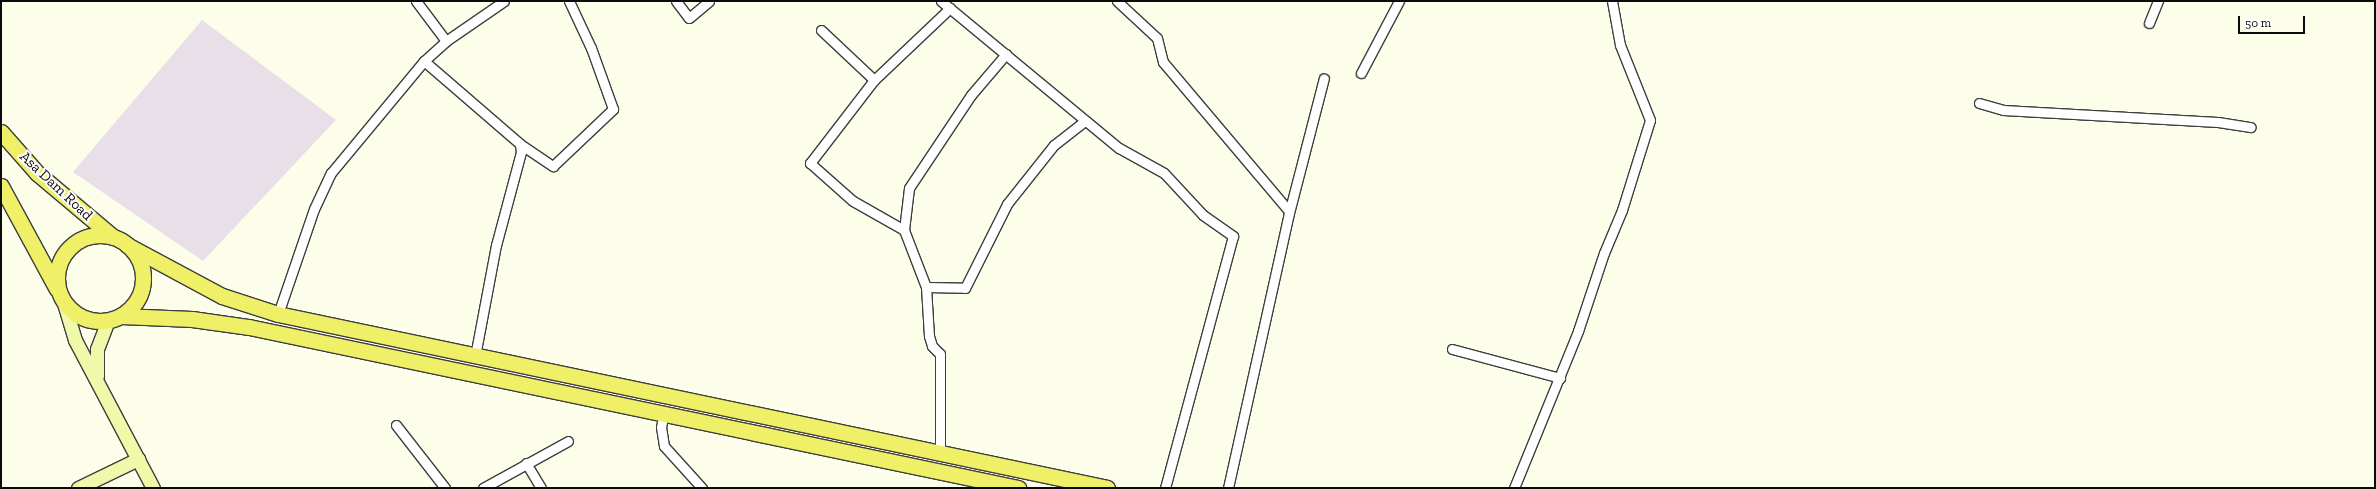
<!DOCTYPE html>
<style>
body{margin:0}
#map{position:relative;width:2376px;height:489px;overflow:hidden;background:#fdfeea;font-family:"Zilla Slab",serif}
div>[style]{position:absolute}
[style*='--x']{left:calc(var(--x)*1px);top:calc(var(--y)*1px);width:calc(var(--w)*1px);rotate:calc(var(--a)*1deg)}
.industrial>*{inset:0;background:#e9dfe8}
.roads{filter:drop-shadow(1px 0 #3e3e3e) drop-shadow(-1px 0 #3e3e3e) drop-shadow(0 1px #3e3e3e) drop-shadow(0 -1px #3e3e3e)}
.street>*{height:9px;margin:-4.5px;padding:0 4.5px;transform-origin:4.5px;border-radius:4.5px;background:#fff}
.secondary>*{height:13px;margin:-6.5px;padding:0 6.5px;transform-origin:6.5px;border-radius:6.5px;background:#eff9a9}
.primary>*{height:15px;margin:-7.5px;padding:0 7.5px;transform-origin:7.5px;border-radius:7.5px;background:#efef68}
.primary>.ring{margin:-7.5px;padding:0;box-sizing:content-box;background:none;border:15px solid #efef68;border-radius:50%}
span{translate:-50% -50%;white-space:nowrap;text-align:center;line-height:1.15;-webkit-text-stroke:4px #fff;paint-order:stroke}
.street-label{font-size:15px;color:#0b0b0b}
.frame{position:absolute;inset:0;border:2px solid #0b0b0b;pointer-events:none}
.scale{position:absolute;left:2238px;top:16px;width:67px;height:18px;box-sizing:border-box;border:2px solid #0b0b0b;border-top:0;padding-left:5px;font-size:12px;line-height:14px;white-space:nowrap;color:#0b0b0b;-webkit-text-stroke:3px #fff;paint-order:stroke}
</style>
<div id="map">
<div class="industrial">
<i style="clip-path:polygon(202px 20px,336px 120px,203px 261px,73px 172px)"></i>
</div>
<div class="roads">
<div class="street">
<i style="--x:416;--y:1;--w:50;--a:53.1"></i>
<i style="--x:676;--y:1;--w:21;--a:53"></i>
<i style="--x:689;--y:18;--w:26;--a:-40"></i>
<i style="--x:941;--y:1;--w:231;--a:39.6"></i>
<i style="--x:1119;--y:148;--w:51;--a:29.1"></i>
<i style="--x:1164;--y:173;--w:57;--a:47.1"></i>
<i style="--x:1203;--y:215;--w:37;--a:35"></i>
<i style="--x:1233;--y:236;--w:261;--a:105.1"></i>
<i style="--x:1117;--y:1;--w:54;--a:42.8"></i>
<i style="--x:1157;--y:38;--w:25;--a:76"></i>
<i style="--x:1163;--y:62;--w:195;--a:49.8"></i>
<i style="--x:950;--y:8;--w:105;--a:136.5"></i>
<i style="--x:874;--y:80;--w:105;--a:127.6"></i>
<i style="--x:810;--y:163;--w:57;--a:41.5"></i>
<i style="--x:853;--y:201;--w:59;--a:29.6"></i>
<i style="--x:904;--y:230;--w:42;--a:-83.2"></i>
<i style="--x:909;--y:188;--w:112;--a:-56.3"></i>
<i style="--x:971;--y:95;--w:54;--a:-49.5"></i>
<i style="--x:2149;--y:23;--w:24;--a:-68"></i>
<i style="--x:821;--y:30;--w:73;--a:43.3"></i>
<i style="--x:424;--y:61;--w:127;--a:40.8"></i>
<i style="--x:520;--y:144;--w:8;--a:83"></i>
<i style="--x:521;--y:152;--w:96;--a:105"></i>
<i style="--x:496;--y:245;--w:113;--a:100.7"></i>
<i style="--x:1361;--y:73;--w:81;--a:-62.2"></i>
<i style="--x:1979;--y:103;--w:25;--a:16"></i>
<i style="--x:2003;--y:110;--w:215;--a:3.2"></i>
<i style="--x:2218;--y:122;--w:33;--a:9"></i>
<i style="--x:520;--y:144;--w:40;--a:34"></i>
<i style="--x:553;--y:166;--w:83;--a:-43.5"></i>
<i style="--x:613;--y:109;--w:65;--a:-109.8"></i>
<i style="--x:591;--y:48;--w:52;--a:-115.1"></i>
<i style="--x:904;--y:230;--w:61;--a:68.9"></i>
<i style="--x:926;--y:287;--w:39;--a:1"></i>
<i style="--x:965;--y:288;--w:94;--a:-63.4"></i>
<i style="--x:1007;--y:204;--w:75;--a:-51.5"></i>
<i style="--x:1054;--y:145;--w:39;--a:-38"></i>
<i style="--x:926;--y:287;--w:49;--a:86.5"></i>
<i style="--x:929;--y:336;--w:10;--a:73"></i>
<i style="--x:932;--y:346;--w:11;--a:45"></i>
<i style="--x:940;--y:354;--w:99;--a:90"></i>
<i style="--x:278;--y:314;--w:111;--a:-71.1"></i>
<i style="--x:314;--y:209;--w:40;--a:-65"></i>
<i style="--x:331;--y:173;--w:146;--a:-50.3"></i>
<i style="--x:424;--y:61;--w:30;--a:-42"></i>
<i style="--x:446;--y:41;--w:70;--a:-34.6"></i>
<i style="--x:1452;--y:349;--w:112;--a:15"></i>
<i style="--x:664;--y:412;--w:15;--a:101"></i>
<i style="--x:661;--y:427;--w:19;--a:81"></i>
<i style="--x:664;--y:446;--w:57;--a:47.9"></i>
<i style="--x:396;--y:425;--w:80;--a:52.1"></i>
<i style="--x:526;--y:463;--w:29;--a:59"></i>
<i style="--x:483;--y:488;--w:97;--a:-28.9"></i>
<i style="--x:1228;--y:488;--w:282;--a:-77.5"></i>
<i style="--x:1289;--y:213;--w:139;--a:-75.5"></i>
<i style="--x:1514;--y:488;--w:170;--a:-67.8"></i>
<i style="--x:1578;--y:331;--w:82;--a:-71.6"></i>
<i style="--x:1604;--y:253;--w:47;--a:-67.3"></i>
<i style="--x:1622;--y:210;--w:94;--a:-72.7"></i>
<i style="--x:1650;--y:120;--w:81;--a:-111.8"></i>
<i style="--x:1620;--y:45;--w:45;--a:-100.3"></i>
</div>
<div class="secondary">
<i style="--x:63;--y:300;--w:42;--a:73.3"></i>
<i style="--x:75;--y:340;--w:167;--a:62.2"></i>
<i style="--x:97;--y:376;--w:27;--a:-90"></i>
<i style="--x:97;--y:349;--w:31;--a:-69"></i>
<i style="--x:78;--y:488;--w:67;--a:-25.8"></i>
</div>
<div class="primary">
<i style="--x:1;--y:132;--w:55;--a:48.7"></i>
<i style="--x:37;--y:173;--w:99;--a:40.1"></i>
<i style="--x:1;--y:186;--w:117;--a:61.5"></i>
<i class="ring" style="left:57px;top:235px;width:71px;height:71px"></i>
<i style="--x:127;--y:245;--w:108;--a:28.2"></i>
<i style="--x:222;--y:296;--w:59;--a:17.8"></i>
<i style="--x:278;--y:314;--w:847;--a:11.85"></i>
<i style="--x:121;--y:316;--w:71;--a:2.4"></i>
<i style="--x:192;--y:319;--w:58;--a:8"></i>
<i style="--x:249;--y:327;--w:786;--a:11.82"></i>
</div>
</div>
<div class="street-label">
<span style="left:56px;top:186px;rotate:43deg">Asa Dam Road</span>
</div>
<div class="frame"></div>
<div class="scale">50 m</div>
</div>
